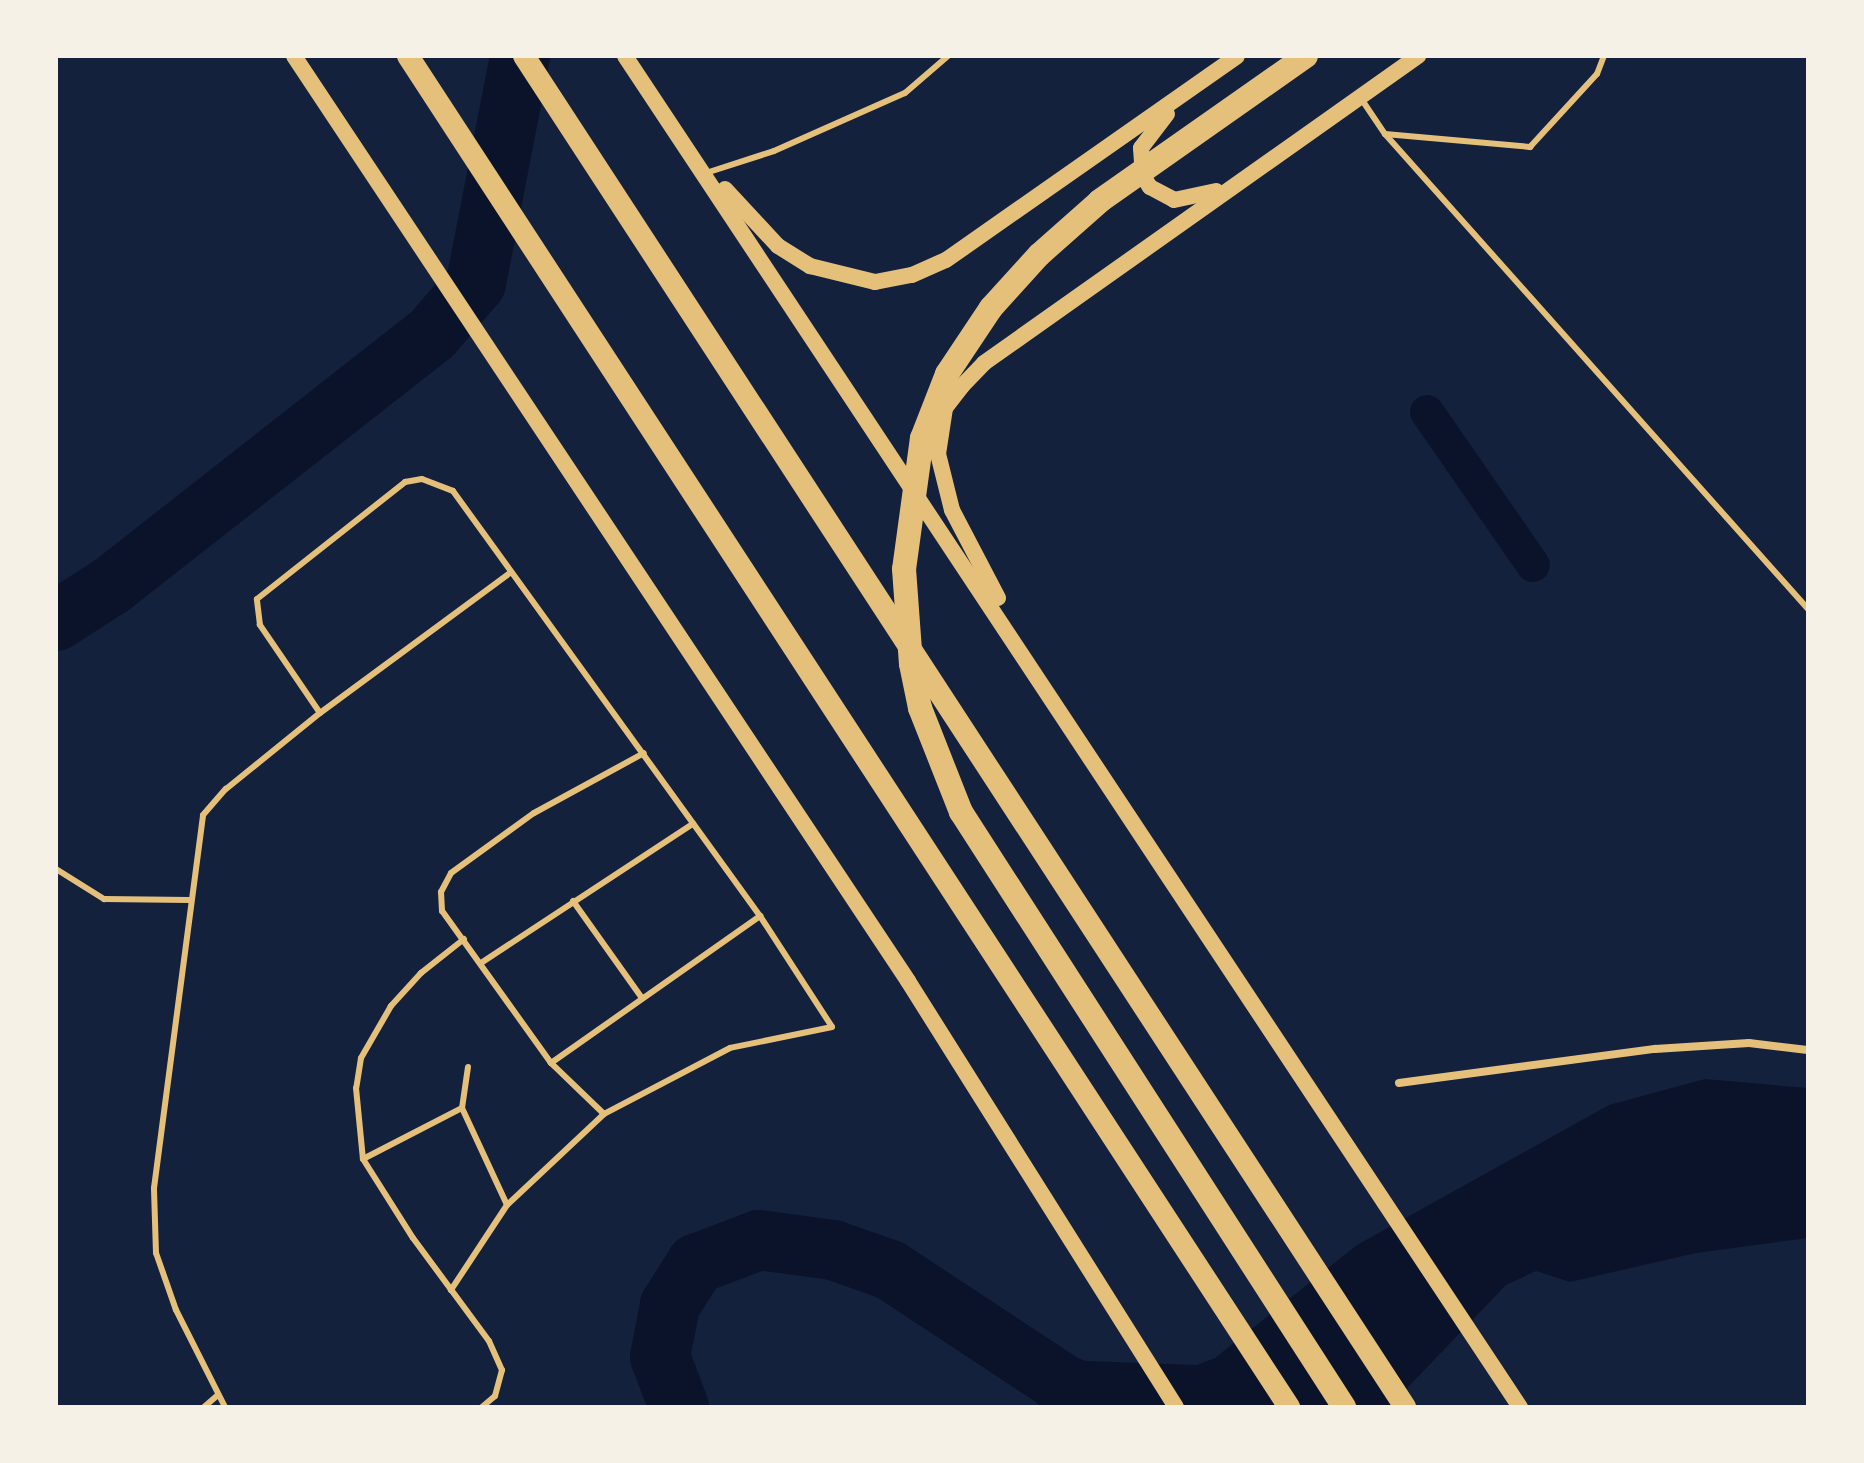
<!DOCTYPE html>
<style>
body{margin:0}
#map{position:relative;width:1864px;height:1463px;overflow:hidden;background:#14213d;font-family:Overpass,sans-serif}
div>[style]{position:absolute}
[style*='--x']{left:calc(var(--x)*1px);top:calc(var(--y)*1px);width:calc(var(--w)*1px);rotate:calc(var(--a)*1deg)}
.water>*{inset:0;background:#0b132b}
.canal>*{height:34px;margin:-17px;padding:0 17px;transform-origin:17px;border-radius:17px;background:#0b132b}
.river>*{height:60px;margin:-30px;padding:0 30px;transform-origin:30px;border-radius:30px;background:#0b132b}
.service>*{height:6px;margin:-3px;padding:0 3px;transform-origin:3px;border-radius:3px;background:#e5c07b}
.minor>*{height:8px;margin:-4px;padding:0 4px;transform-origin:4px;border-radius:4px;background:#e5c07b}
.secondary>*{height:16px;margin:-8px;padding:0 8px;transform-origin:8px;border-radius:8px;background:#e5c07b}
.trunk>*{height:22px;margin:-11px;padding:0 11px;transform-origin:11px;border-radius:11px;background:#e5c07b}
.motorway>*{height:24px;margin:-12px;padding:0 12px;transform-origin:12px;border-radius:12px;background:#e5c07b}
span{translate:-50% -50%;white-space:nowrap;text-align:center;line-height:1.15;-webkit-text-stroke:6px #f6f1e7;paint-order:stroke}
.frame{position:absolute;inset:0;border:58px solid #f6f1e7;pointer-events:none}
</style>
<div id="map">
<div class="water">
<i style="clip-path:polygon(1705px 1079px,1808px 1088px,1808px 1238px,1696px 1253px,1570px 1282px,1536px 1271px,1506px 1285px,1389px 1407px,1040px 1407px,1027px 1389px,890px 1270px,1053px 1350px,1086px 1361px,1197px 1365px,1215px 1358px,1357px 1245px,1609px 1105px)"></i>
</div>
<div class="canal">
<i style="--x:1427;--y:412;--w:186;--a:55.3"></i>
</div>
<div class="river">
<i style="--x:56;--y:621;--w:67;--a:-32.7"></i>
<i style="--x:112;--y:585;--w:407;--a:-38.1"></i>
<i style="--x:432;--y:334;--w:67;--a:-49.2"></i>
<i style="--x:476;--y:283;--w:231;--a:-79"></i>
<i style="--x:679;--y:1407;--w:53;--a:-110.8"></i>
<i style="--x:660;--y:1357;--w:53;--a:-79.1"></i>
<i style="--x:670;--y:1305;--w:49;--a:-57.6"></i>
<i style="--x:696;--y:1264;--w:67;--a:-20.9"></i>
<i style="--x:759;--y:1240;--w:75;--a:7.7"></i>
<i style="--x:833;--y:1250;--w:60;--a:19.3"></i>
<i style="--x:890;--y:1270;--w:249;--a:33.4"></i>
</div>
<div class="service">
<i style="--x:1360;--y:97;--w:45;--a:56"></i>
<i style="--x:1385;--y:134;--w:146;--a:5.1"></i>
<i style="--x:1530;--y:147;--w:99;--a:-47.5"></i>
<i style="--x:1597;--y:74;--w:19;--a:-69"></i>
<i style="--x:1385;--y:134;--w:636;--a:48.31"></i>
<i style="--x:709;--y:172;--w:68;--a:-17.9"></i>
<i style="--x:774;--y:151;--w:143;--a:-23.9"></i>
<i style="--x:905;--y:93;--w:57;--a:-40.7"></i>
<i style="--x:320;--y:713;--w:107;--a:-124.3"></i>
<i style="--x:260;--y:625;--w:26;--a:-97"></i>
<i style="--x:257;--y:599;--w:189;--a:-38.3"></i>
<i style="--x:405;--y:482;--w:17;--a:-10"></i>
<i style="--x:422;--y:479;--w:33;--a:21"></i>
<i style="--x:453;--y:491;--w:524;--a:54.16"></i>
<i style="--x:760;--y:916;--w:132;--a:57"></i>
<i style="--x:832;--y:1027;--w:104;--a:168.4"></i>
<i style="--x:730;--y:1048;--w:142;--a:152.4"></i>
<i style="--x:604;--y:1114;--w:133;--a:136.8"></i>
<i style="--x:507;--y:1205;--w:102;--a:123.4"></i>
<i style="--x:56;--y:869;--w:57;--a:32"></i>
<i style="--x:104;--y:899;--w:85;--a:0.7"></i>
<i style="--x:573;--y:901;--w:119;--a:54.6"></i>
<i style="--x:464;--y:939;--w:55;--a:141.7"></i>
<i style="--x:421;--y:973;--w:45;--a:132.3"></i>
<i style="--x:391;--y:1006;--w:60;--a:120"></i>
<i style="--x:361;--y:1058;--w:30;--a:99"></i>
<i style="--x:356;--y:1088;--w:71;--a:84.4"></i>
<i style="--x:363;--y:1159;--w:93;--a:57.7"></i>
<i style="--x:413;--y:1238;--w:128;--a:53.6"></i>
<i style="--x:489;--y:1341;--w:32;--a:66"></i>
<i style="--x:502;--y:1370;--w:27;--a:105"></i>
<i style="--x:495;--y:1396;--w:17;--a:140"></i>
<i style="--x:481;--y:963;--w:254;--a:-33.3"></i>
<i style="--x:551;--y:1063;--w:256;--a:-35.1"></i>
<i style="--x:468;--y:1067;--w:41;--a:98.3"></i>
<i style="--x:462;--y:1108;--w:107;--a:65.1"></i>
<i style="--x:604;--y:1114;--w:74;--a:-136.1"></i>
<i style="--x:551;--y:1063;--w:187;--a:-125.6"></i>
<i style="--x:442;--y:911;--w:19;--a:-93"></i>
<i style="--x:441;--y:892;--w:21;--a:-62"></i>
<i style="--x:451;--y:873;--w:102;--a:-35.9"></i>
<i style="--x:534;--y:813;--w:125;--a:-28.6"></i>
<i style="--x:363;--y:1159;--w:111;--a:-27.3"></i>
<i style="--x:204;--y:1407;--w:18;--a:-41"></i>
<i style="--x:225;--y:1407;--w:109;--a:-116.8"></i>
<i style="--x:176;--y:1310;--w:60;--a:-109.3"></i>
<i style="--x:156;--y:1253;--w:65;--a:-91.8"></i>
<i style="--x:154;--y:1188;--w:376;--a:-82.5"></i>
<i style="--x:203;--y:815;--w:35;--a:-49"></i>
<i style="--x:226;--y:789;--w:121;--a:-39"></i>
<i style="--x:320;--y:713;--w:237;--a:-36.4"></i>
</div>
<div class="minor">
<i style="--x:1399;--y:1083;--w:258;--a:-7.6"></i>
<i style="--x:1655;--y:1049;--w:94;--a:-3.7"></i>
<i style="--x:1749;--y:1043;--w:59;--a:6.8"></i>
</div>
<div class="secondary">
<i style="--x:294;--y:56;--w:1110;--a:56.42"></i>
<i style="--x:908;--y:981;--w:503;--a:57.83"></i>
<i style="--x:625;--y:56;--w:1621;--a:56.48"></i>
<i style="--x:1167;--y:114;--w:43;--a:127.4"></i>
<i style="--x:1141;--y:148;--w:28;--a:86"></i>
<i style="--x:1143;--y:176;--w:13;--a:58"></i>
<i style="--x:1150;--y:187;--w:27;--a:28"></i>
<i style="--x:1174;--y:200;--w:43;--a:-12.1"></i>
<i style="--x:725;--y:189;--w:78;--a:47.1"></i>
<i style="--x:778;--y:246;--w:38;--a:32"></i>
<i style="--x:810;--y:266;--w:67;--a:13.8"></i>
<i style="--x:875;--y:282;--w:38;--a:-11"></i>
<i style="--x:912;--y:275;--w:37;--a:-24"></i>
<i style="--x:946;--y:260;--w:355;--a:-35"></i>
<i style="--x:998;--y:598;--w:99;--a:-117.6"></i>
<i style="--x:952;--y:510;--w:58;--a:-104"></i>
<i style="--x:938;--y:454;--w:47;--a:-81.3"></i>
<i style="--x:945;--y:408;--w:28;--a:-52"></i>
<i style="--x:962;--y:386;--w:32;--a:-46"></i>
<i style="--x:984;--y:363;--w:532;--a:-35.27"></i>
</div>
<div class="trunk">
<i style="--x:408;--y:56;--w:1613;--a:56.89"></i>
<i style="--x:524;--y:56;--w:1613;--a:56.89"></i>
</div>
<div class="motorway">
<i style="--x:1306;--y:56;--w:252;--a:144.9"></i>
<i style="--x:1100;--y:201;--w:81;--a:138.5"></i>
<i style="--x:1039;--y:255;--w:72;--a:132.2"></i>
<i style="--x:991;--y:308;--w:79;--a:123.7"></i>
<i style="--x:947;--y:374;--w:69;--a:111.3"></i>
<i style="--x:922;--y:438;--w:132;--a:97.8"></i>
<i style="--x:904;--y:569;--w:95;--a:85.8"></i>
<i style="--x:911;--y:664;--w:45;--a:78.4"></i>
<i style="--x:920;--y:708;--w:112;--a:68.5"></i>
<i style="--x:961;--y:812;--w:708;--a:57.23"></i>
</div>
<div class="frame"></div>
</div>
